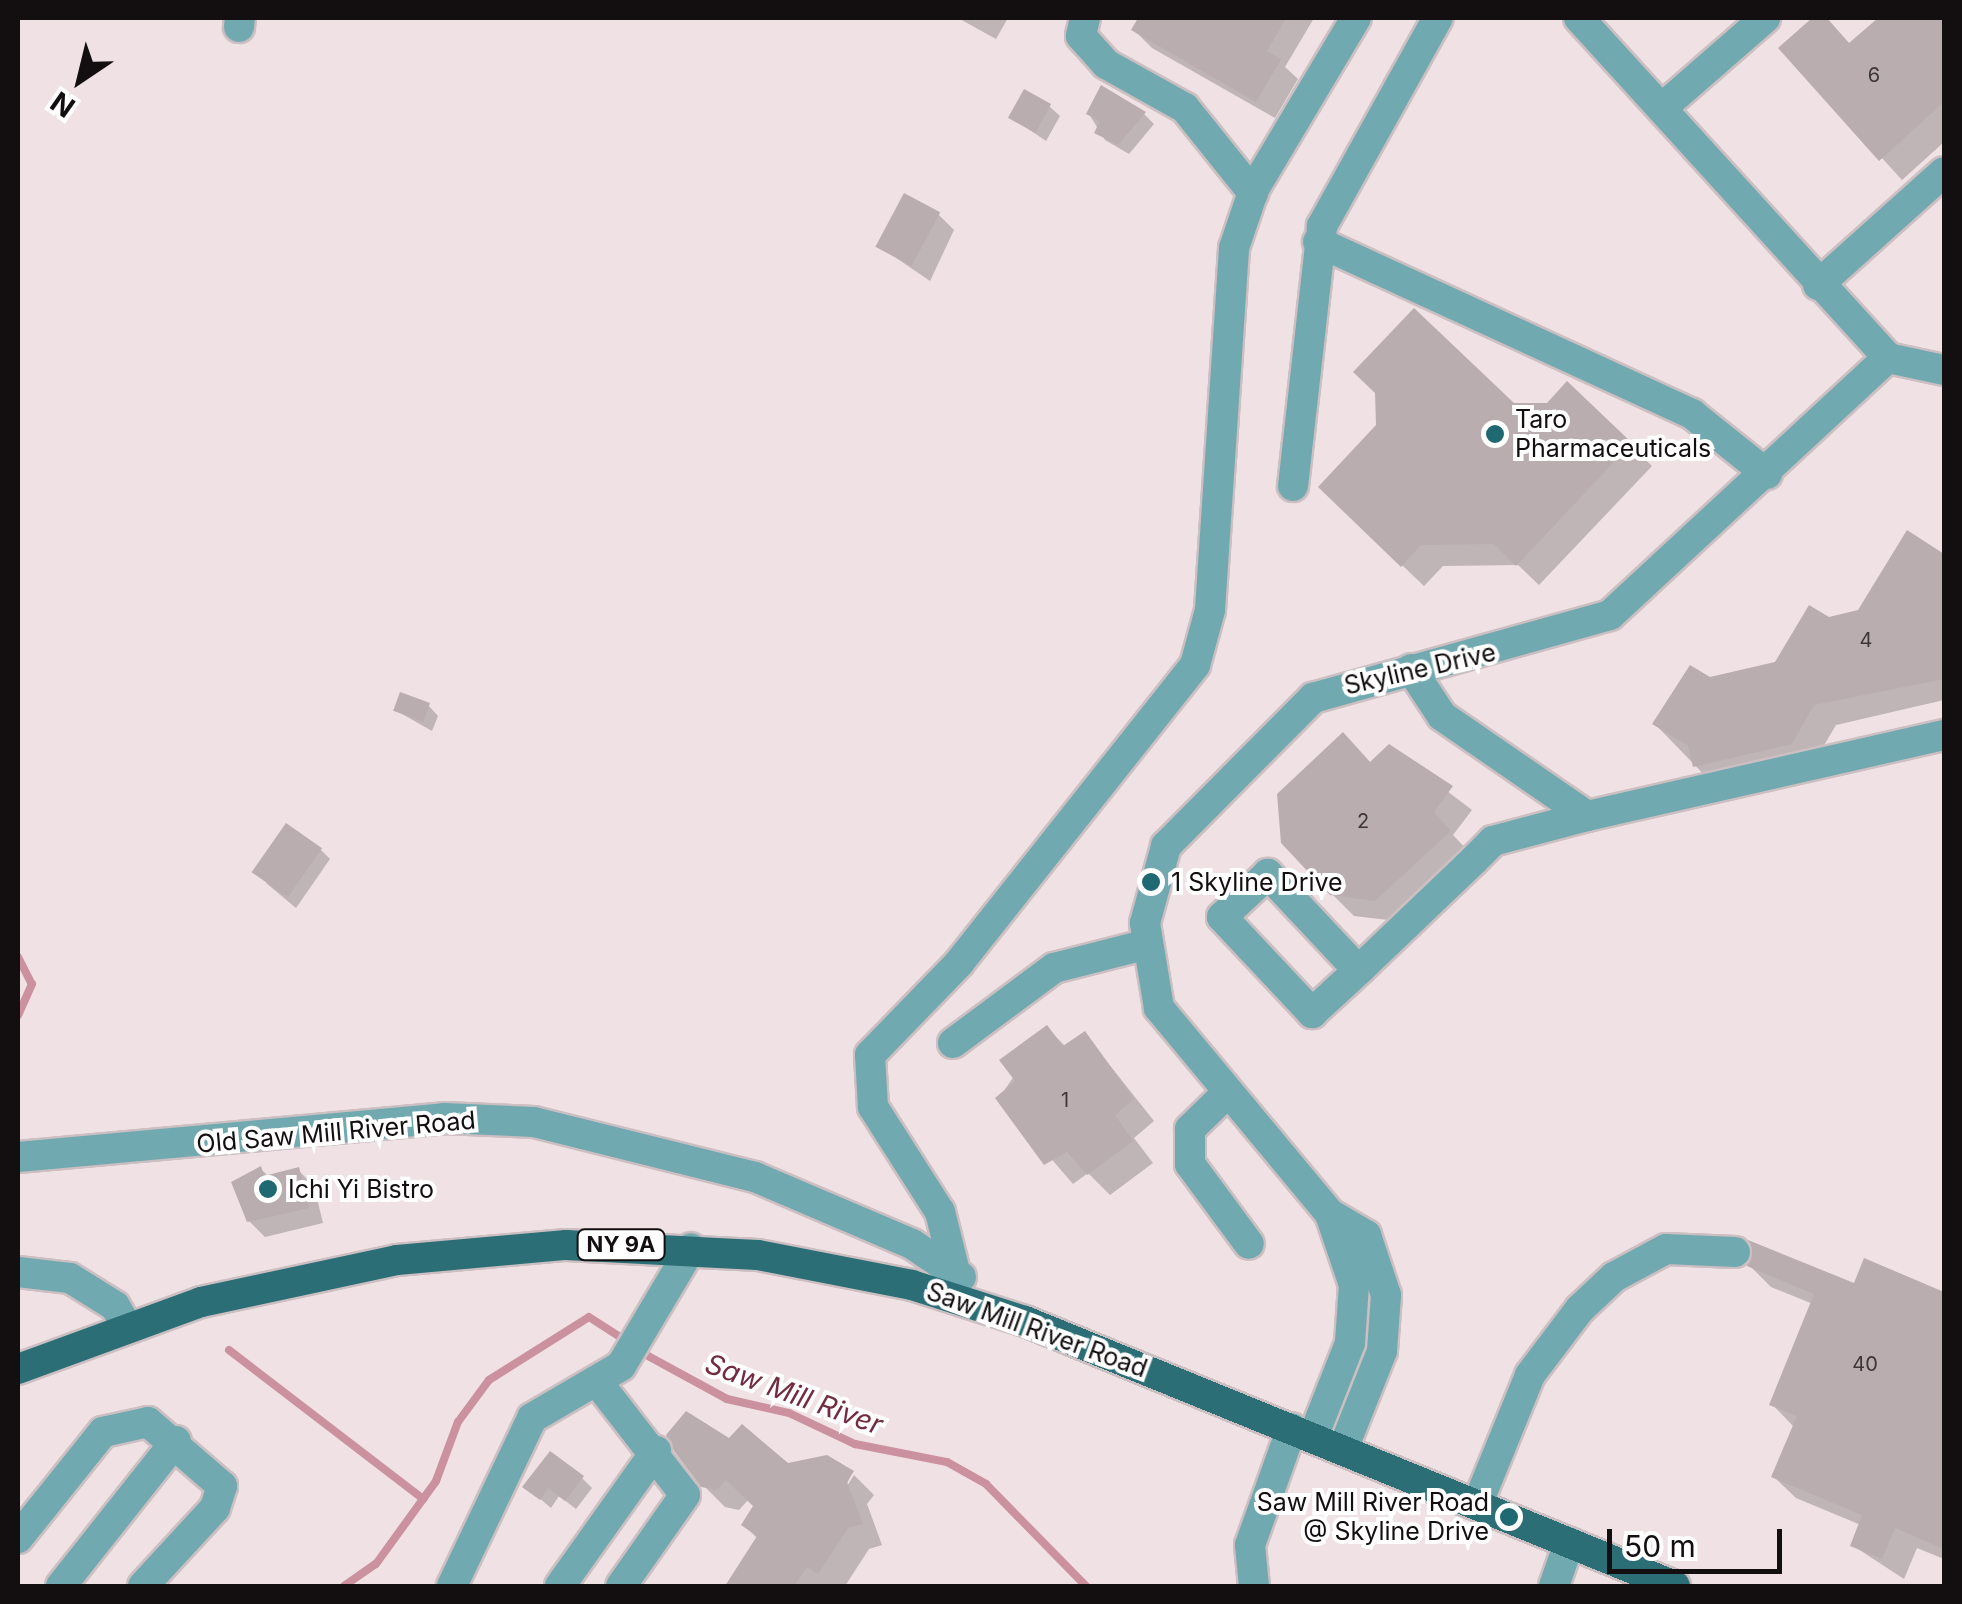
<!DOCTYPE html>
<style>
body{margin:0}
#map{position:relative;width:1962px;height:1604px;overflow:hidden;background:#efe1e4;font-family:Inter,sans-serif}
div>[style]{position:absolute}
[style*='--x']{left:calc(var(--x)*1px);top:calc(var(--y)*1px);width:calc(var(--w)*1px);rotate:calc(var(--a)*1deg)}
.shadow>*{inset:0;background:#0003}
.stream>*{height:8px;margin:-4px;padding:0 4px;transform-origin:4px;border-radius:4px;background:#cb919f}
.building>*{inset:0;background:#baadaf;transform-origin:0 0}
.roads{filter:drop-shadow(2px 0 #ccbfc2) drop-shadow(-2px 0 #ccbfc2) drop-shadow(0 2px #ccbfc2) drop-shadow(0 -2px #ccbfc2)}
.minor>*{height:30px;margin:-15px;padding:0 15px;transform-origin:15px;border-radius:15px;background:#71a9b0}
.major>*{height:30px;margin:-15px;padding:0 15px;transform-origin:15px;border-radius:15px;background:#2b6e76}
.dots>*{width:28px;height:28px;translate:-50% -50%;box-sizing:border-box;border:5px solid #fff;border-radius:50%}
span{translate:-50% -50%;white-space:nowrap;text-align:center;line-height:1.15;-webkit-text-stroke:8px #fff;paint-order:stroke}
.number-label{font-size:20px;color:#3d3638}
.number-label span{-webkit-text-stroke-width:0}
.shield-label span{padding:2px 8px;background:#fff;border:2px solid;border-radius:8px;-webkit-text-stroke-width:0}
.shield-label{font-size:22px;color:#130f10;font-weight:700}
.poi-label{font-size:25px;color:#130f10}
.left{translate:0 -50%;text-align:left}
.right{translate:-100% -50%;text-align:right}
.street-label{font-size:25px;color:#130f10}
.water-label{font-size:28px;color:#722b41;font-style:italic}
.frame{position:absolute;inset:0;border:20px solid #130f10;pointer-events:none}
.north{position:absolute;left:30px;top:30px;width:100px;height:100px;-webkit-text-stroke:8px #fff;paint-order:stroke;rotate:215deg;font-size:28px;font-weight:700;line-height:40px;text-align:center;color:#130f10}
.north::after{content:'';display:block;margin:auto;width:35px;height:45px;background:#130f10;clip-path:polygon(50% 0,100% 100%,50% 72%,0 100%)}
.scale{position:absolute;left:1607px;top:1529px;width:175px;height:45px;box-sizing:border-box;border:5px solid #130f10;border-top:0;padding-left:12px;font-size:30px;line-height:35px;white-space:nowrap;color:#130f10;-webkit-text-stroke:8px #fff;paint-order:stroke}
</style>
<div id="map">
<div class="shadow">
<i style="clip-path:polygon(958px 18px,1008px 18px,996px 39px)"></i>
<i style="clip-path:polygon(1141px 18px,1314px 18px,1285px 67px,1298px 79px,1275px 118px,1152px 48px,1134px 30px)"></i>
<i style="clip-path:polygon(1816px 18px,1851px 45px,1882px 18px,1944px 18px,1944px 142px,1902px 180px,1782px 48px)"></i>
<i style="clip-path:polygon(1049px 106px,1060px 116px,1046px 141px,1011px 117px)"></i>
<i style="clip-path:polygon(1089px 114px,1144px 114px,1154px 124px,1129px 154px,1105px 140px)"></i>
<i style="clip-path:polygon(938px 214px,954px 230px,930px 281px,883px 249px)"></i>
<i style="clip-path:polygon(1567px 385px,1652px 466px,1539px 585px,1518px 565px,1443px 566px,1424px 586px,1342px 508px,1548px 405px)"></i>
<i style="clip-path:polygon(1908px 534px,1944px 557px,1944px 700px,1836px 725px,1813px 764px,1716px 787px,1655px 724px,1709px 680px,1777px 664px,1829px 620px,1859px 612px)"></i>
<i style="clip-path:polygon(428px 705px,438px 716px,432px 731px,397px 711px)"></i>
<i style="clip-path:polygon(1389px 747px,1472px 810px,1453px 835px,1470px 853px,1397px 921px,1354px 916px,1331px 893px,1371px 764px)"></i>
<i style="clip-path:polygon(320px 849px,330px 859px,296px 908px,266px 883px)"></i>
<i style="clip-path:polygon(1047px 1028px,1066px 1047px,1085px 1034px,1154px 1121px,1134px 1138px,1153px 1163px,1110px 1195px,1088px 1173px,1073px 1184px,999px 1098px)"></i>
<i style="clip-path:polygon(261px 1169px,269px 1177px,298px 1170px,314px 1186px,323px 1223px,265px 1237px,249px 1221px)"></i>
<i style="clip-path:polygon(1866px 1261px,1944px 1294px,1944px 1559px,1917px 1548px,1904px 1579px,1852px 1545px,1861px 1525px,1796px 1498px,1774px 1477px,1793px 1426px,1772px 1404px,1813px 1304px,1771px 1287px,1749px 1265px,1855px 1287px)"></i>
<i style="clip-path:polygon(729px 1441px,787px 1466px,852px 1473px,842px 1494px,854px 1475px,874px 1495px,867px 1504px,882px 1545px,869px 1549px,845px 1586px,728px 1586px,758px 1539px,744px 1525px,756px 1506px,749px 1499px,739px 1510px,725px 1507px,703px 1485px)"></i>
<i style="clip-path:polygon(582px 1478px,592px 1488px,576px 1509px,559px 1496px,551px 1508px,525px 1486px)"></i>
</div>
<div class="stream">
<i style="--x:18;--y:957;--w:30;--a:63"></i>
<i style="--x:32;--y:984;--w:34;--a:114"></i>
<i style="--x:229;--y:1350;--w:245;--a:37.5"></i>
<i style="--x:639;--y:1351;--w:100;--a:28.6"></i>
<i style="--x:727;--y:1399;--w:64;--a:12.7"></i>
<i style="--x:789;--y:1413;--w:73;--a:25.2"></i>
<i style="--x:855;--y:1444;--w:94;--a:11.1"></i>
<i style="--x:947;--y:1462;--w:45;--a:29.4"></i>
<i style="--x:986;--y:1484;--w:143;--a:45.6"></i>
<i style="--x:344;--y:1586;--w:39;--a:-35"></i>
<i style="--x:376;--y:1564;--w:102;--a:-54.1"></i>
<i style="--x:436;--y:1481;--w:63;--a:-69.6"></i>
<i style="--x:458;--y:1422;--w:52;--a:-53.6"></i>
<i style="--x:489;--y:1380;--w:118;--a:-32.2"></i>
<i style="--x:589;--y:1317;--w:46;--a:32.7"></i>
</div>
<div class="building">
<i style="clip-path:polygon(1138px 18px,1286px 18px,1267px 51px,1281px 59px,1256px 102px,1131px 30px)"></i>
<i style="clip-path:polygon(1812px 18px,1827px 18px,1849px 43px,1878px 18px,1944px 18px,1944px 102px,1879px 161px,1778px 48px)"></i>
<i style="clip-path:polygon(1101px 85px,1146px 112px,1118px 145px,1094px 133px,1100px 121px,1086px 114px)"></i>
<i style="left:1024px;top:89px;width:31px;height:33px;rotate:29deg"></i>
<i style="left:904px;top:193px;width:41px;height:61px;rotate:28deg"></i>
<i style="clip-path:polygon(1414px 308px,1514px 403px,1547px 403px,1567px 381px,1632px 443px,1516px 566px,1494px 544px,1421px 545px,1401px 567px,1318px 487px,1376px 425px,1375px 393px,1353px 372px)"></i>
<i style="clip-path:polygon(1907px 530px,1944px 554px,1944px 679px,1814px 705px,1792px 744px,1693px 767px,1688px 746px,1652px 724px,1690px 665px,1710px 677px,1775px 662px,1809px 605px,1829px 617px,1858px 610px)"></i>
<i style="left:400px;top:692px;width:32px;height:20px;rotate:20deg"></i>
<i style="clip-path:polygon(1343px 732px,1370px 762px,1389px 744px,1453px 786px,1434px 812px,1451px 831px,1375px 901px,1330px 895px,1281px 843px,1277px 794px)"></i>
<i style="left:286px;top:823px;width:44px;height:60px;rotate:35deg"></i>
<i style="clip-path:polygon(1047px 1025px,1063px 1046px,1085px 1031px,1134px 1099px,1115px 1115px,1133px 1141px,1087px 1175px,1067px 1152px,1044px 1165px,995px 1098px,1015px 1081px,999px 1060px)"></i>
<i style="clip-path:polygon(261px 1166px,264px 1176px,299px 1167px,309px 1208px,247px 1222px,231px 1182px)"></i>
<i style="clip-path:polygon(1748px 1240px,1854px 1283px,1864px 1258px,1944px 1292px,1944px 1549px,1895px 1528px,1882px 1559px,1850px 1546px,1862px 1515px,1771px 1477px,1797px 1416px,1769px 1405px,1814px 1294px,1747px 1266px)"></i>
<i style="clip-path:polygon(686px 1411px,729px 1438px,742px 1424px,788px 1463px,827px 1455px,854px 1471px,847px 1482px,863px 1524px,848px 1528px,818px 1574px,807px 1567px,794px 1586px,725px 1586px,757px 1536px,741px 1525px,753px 1506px,726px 1480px,717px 1490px,701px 1487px,674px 1451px,666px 1435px)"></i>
<i style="clip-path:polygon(550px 1451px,584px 1476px,565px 1501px,548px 1488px,540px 1500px,522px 1487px)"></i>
</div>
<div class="roads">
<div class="minor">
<i style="--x:1085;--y:18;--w:18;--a:103"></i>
<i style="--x:1081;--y:36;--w:38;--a:48"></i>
<i style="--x:1106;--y:64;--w:90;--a:29.1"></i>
<i style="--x:1185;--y:108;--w:109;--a:51.3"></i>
<i style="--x:1579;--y:18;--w:459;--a:47.7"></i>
<i style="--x:239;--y:27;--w:9;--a:-84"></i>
<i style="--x:1662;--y:108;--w:137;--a:-41.1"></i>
<i style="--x:1318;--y:242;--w:412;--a:24.7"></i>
<i style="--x:1692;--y:414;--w:96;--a:38.7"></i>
<i style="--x:1818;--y:285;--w:169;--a:-41.9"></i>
<i style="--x:1293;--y:486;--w:262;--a:-83.6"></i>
<i style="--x:1322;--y:226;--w:238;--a:-60.9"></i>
<i style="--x:1411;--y:669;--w:56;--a:56.6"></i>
<i style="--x:1442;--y:716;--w:176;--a:34.6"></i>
<i style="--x:1587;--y:816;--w:366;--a:-12.8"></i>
<i style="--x:1358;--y:970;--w:132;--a:-133.2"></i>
<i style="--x:1268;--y:874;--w:63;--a:136.9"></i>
<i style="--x:1222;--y:917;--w:132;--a:46.8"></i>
<i style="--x:1312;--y:1013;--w:67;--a:-42.6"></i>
<i style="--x:1361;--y:968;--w:156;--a:-43.7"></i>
<i style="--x:1474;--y:860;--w:27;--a:-45"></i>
<i style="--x:1493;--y:841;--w:97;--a:-14.9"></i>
<i style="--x:953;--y:1043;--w:126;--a:-36.6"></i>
<i style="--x:1054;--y:968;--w:93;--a:-14.3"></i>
<i style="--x:1225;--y:1095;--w:49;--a:135.8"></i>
<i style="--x:1190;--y:1129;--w:35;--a:90"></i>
<i style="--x:1190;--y:1164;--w:99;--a:53.6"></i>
<i style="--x:18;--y:1157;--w:428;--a:-5.2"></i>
<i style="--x:444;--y:1118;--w:90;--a:2.5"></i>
<i style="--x:534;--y:1122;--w:228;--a:14"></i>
<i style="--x:755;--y:1177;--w:171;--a:23.1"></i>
<i style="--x:912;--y:1244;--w:59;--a:34"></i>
<i style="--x:1330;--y:1214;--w:42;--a:30.3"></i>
<i style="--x:1366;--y:1235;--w:63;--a:71.6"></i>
<i style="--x:1386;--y:1295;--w:56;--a:94.1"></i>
<i style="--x:1382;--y:1351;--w:105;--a:111.7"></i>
<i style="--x:954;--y:1268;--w:58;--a:-104"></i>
<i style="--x:940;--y:1212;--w:125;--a:-122.5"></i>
<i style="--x:873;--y:1107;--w:52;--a:-93.3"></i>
<i style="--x:870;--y:1055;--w:128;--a:-45.9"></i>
<i style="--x:959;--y:963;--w:380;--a:-51.6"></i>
<i style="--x:1195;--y:665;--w:57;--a:-74.7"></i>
<i style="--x:1210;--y:610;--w:363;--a:-86.2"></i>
<i style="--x:1234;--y:248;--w:62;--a:-71.3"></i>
<i style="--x:1254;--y:189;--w:199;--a:-59.2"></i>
<i style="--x:18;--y:1272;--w:52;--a:6.6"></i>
<i style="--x:70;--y:1278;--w:53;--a:31.9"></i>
<i style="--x:115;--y:1306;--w:22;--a:60"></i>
<i style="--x:599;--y:1384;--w:140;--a:52.2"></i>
<i style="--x:685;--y:1495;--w:111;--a:125.1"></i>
<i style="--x:1313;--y:1437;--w:101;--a:-68.5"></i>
<i style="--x:1350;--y:1343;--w:58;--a:-86.1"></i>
<i style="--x:1354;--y:1285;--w:75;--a:-108.7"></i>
<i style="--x:1330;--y:1214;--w:268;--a:-129.7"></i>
<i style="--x:1159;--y:1008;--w:86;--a:-99.4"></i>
<i style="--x:1145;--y:923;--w:80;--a:-74.7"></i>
<i style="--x:1166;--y:846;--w:209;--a:-45.2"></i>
<i style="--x:1313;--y:698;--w:308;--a:-15.6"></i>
<i style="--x:1610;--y:615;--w:379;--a:-42.8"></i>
<i style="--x:1888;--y:358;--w:57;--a:12.1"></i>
<i style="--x:1477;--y:1505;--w:140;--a:-67.8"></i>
<i style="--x:1530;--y:1375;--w:83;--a:-52.9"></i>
<i style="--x:1580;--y:1309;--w:47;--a:-43.3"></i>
<i style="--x:1614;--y:1277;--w:59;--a:-28.3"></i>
<i style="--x:1666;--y:1249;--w:69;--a:2.5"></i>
<i style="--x:18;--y:1538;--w:136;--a:-51.3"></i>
<i style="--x:103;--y:1432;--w:46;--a:-12.5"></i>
<i style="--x:148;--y:1422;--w:98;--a:40.9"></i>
<i style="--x:222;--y:1486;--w:23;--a:108"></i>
<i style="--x:215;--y:1508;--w:106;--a:132.7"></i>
<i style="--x:61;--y:1586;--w:185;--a:-51.6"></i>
<i style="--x:452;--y:1586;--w:186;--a:-64.5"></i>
<i style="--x:532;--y:1418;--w:103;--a:-30.3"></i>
<i style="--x:621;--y:1366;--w:137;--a:-59.3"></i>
<i style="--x:560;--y:1586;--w:166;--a:-54.6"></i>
<i style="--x:1254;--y:1586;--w:41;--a:-95.6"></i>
<i style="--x:1250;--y:1545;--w:124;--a:-70.3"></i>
<i style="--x:1554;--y:1586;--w:46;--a:-70.8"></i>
</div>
<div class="major">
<i style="--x:18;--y:1369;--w:195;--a:-20.1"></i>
<i style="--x:201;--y:1302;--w:200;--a:-12.1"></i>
<i style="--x:397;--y:1260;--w:170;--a:-5.1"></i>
<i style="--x:566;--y:1245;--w:192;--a:3"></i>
<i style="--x:758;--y:1255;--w:157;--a:11"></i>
<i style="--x:912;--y:1285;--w:119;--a:17.7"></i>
<i style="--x:1025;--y:1321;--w:702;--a:22.18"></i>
</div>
</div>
<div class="dots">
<i style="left:1495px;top:434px;background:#1e6972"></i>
<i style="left:1151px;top:882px;background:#1e6972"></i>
<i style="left:268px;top:1189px;background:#1e6972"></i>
<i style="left:1509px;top:1517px;background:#1e6972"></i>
</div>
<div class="number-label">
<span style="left:1874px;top:75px">6</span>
<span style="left:1866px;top:640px">4</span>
<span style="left:1363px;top:821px">2</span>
<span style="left:1065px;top:1100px">1</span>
<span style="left:1865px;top:1364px">40</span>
</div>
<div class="shield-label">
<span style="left:621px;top:1245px">NY 9A</span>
</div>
<div class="poi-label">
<span class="left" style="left:1515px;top:434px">Taro<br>Pharmaceuticals</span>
<span class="left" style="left:1171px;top:882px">1 Skyline Drive</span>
<span class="left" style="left:288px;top:1189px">Ichi Yi Bistro</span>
<span class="right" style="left:1489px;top:1517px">Saw Mill River Road<br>@ Skyline Drive</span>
</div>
<div class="street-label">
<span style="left:1420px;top:669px;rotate:-13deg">Skyline Drive</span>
<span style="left:336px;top:1132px;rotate:-5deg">Old Saw Mill River Road</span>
<span style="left:1037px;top:1330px;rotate:20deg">Saw Mill River Road</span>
</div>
<div class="water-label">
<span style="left:794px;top:1394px;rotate:20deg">Saw Mill River</span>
</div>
<div class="frame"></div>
<div class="north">N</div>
<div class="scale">50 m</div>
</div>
